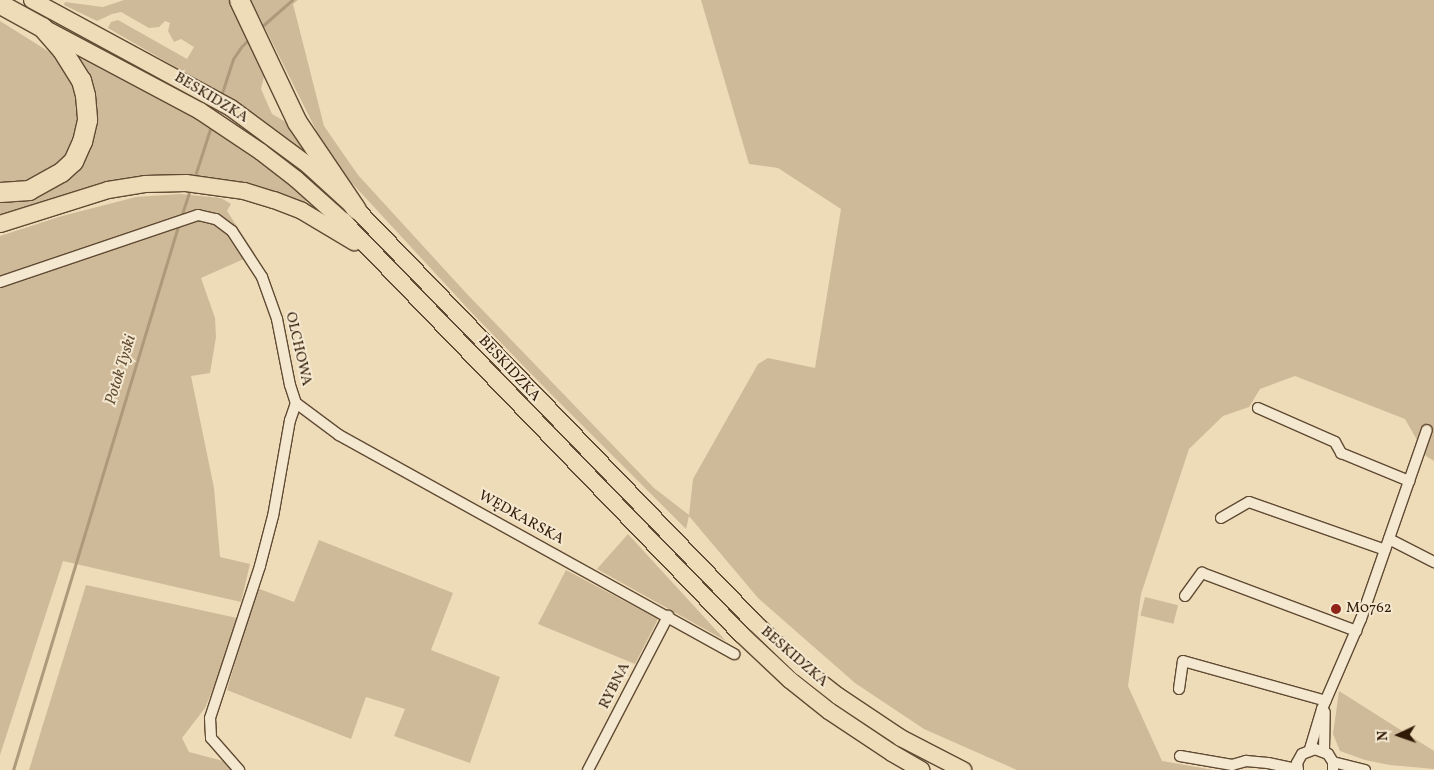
<!DOCTYPE html>
<meta charset="utf-8">
<style>
body{margin:0}
#map{position:relative;width:1434px;height:770px;overflow:hidden;background:#eedbb7;font-family:Vollkorn,serif}
div>[style]{position:absolute}
[style*='--x']{left:calc(var(--x)*1px);top:calc(var(--y)*1px);width:calc(var(--w)*1px);rotate:calc(var(--a)*1deg)}
.green>*{inset:0;background:#ceba99;transform-origin:0 0}
.stream>*{height:3px;margin:-1.5px;padding:0 1.5px;transform-origin:1.5px;border-radius:1.5px;background:#ae997b}
.roads{filter:drop-shadow(1px 0 #604a33) drop-shadow(-1px 0 #604a33) drop-shadow(0 1px #604a33) drop-shadow(0 -1px #604a33)}
.street>*{height:10px;margin:-5px;padding:0 5px;transform-origin:5px;border-radius:5px;background:#f4e8d0}
.primary>*{height:16px;margin:-8px;padding:0 8px;transform-origin:8px;border-radius:8px;background:#eedbb7}
.highway>*{height:19px;margin:-9.5px;padding:0 9.5px;transform-origin:9.5px;border-radius:9.5px;background:#eedbb7}
.dots>*{width:14px;height:14px;translate:-50% -50%;box-sizing:border-box;border:2px solid #f4e8d0;border-radius:50%}
span{translate:-50% -50%;white-space:nowrap;text-align:center;line-height:1.15;-webkit-text-stroke:4px #f4e8d0;paint-order:stroke}
.street-label{font-size:15px;color:#311a07}
.poi-label{font-size:15px;color:#311a07}
.left{translate:0 -50%;text-align:left}
.water-label{font-size:16px;color:#634d35;font-style:italic}
.north{position:absolute;left:1374px;top:710px;width:50px;height:50px;-webkit-text-stroke:4px #f4e8d0;paint-order:stroke;rotate:267deg;font-size:14px;font-weight:700;line-height:20px;text-align:center;color:#311a07}
.north::after{content:'';display:block;margin:auto;width:18px;height:22px;background:#311a07;clip-path:polygon(50% 0,100% 100%,50% 72%,0 100%)}
</style>
<div id="map">
<div class="green">
<i style="clip-path:polygon(124px 0,236px 0,266px 68px,261px 89px,272px 114px,291px 125px,310px 158px,227px 97px,108px 28px,111px 22px,118px 20px,187px 59px,194px 47px,181px 39px,174px 42px,168px 31px,170px 23px,165px 21px,159px 27px,149px 28px,121px 12px,112px 14px,97px 21px,64px 5px,65px 2px,103px 7px)"></i>
<i style="clip-path:polygon(251px 0,298px 0,293px 4px,324px 126px,358px 175px,467px 294px,654px 488px,689px 515px,693px 479px,758px 364px,768px 358px,815px 368px,841px 209px,778px 168px,749px 164px,701px 0,1434px 0,1434px 461px,1426px 456px,1405px 419px,1295px 376px,1260px 389px,1249px 407px,1223px 416px,1189px 449px,1141px 594px,1128px 686px,1162px 761px,1214px 770px,1017px 770px,924px 729px,855px 683px,758px 598px,689px 516px,686px 529px,548px 391px,472px 313px,350px 181px,330px 155px,317px 132px)"></i>
<i style="clip-path:polygon(0 21px,59px 58px,80px 96px,81px 129px,73px 154px,24px 187px,0 189px)"></i>
<i style="clip-path:polygon(70px 51px,180px 108px,266px 162px,307px 197px,304px 207px,160px 178px,0 221px,0 197px,84px 151px)"></i>
<i style="clip-path:polygon(180px 194px,221px 198px,231px 204px,227px 211px,255px 254px,201px 278px,215px 318px,216px 337px,210px 373px,191px 376px,214px 488px,220px 557px,250px 564px,241px 602px,63px 561px,0 755px,0 236px,62px 216px,136px 197px)"></i>
<i style="clip-path:polygon(628px 534px,726px 641px,597px 569px)"></i>
<i style="clip-path:polygon(319px 540px,453px 593px,431px 650px,500px 677px,470px 763px,394px 736px,405px 709px,366px 697px,351px 739px,227px 690px,257px 588px,294px 602px)"></i>
<i style="clip-path:polygon(566px 570px,658px 619px,635px 664px,538px 624px)"></i>
<i style="clip-path:polygon(86px 585px,237px 618px,217px 679px,205px 708px,182px 738px,189px 752px,223px 761px,231px 770px,29px 770px)"></i>
<i style="left:1145px;top:597px;width:34px;height:19px;rotate:14deg"></i>
<i style="clip-path:polygon(1339px 691px,1434px 751px,1434px 769px,1390px 765px,1365px 760px,1340px 751px,1333px 734px)"></i>
</div>
<div class="stream">
<i style="--x:260;--y:28;--w:43;--a:-41.2"></i>
<i style="--x:221;--y:96;--w:39;--a:-72"></i>
<i style="--x:233;--y:59;--w:14;--a:-56"></i>
<i style="--x:241;--y:47;--w:13;--a:-45"></i>
<i style="--x:194;--y:179;--w:56;--a:-72.2"></i>
<i style="--x:181;--y:217;--w:28;--a:-72"></i>
<i style="--x:13;--y:770;--w:572;--a:-73.12"></i>
</div>
<div class="roads">
<div class="street">
<i style="--x:0;--y:282;--w:209;--a:-18.7"></i>
<i style="--x:198;--y:215;--w:18;--a:13"></i>
<i style="--x:216;--y:219;--w:20;--a:37"></i>
<i style="--x:232;--y:231;--w:55;--a:56.9"></i>
<i style="--x:262;--y:277;--w:45;--a:70.3"></i>
<i style="--x:277;--y:319;--w:67;--a:78.9"></i>
<i style="--x:290;--y:385;--w:19;--a:72"></i>
<i style="--x:296;--y:403;--w:18;--a:109"></i>
<i style="--x:290;--y:420;--w:97;--a:100"></i>
<i style="--x:273;--y:516;--w:52;--a:104.6"></i>
<i style="--x:260;--y:566;--w:160;--a:108.2"></i>
<i style="--x:210;--y:718;--w:20;--a:87"></i>
<i style="--x:211;--y:738;--w:43;--a:48.8"></i>
<i style="--x:296;--y:403;--w:54;--a:36.7"></i>
<i style="--x:339;--y:435;--w:452;--a:29"></i>
<i style="--x:1258;--y:408;--w:84;--a:23.8"></i>
<i style="--x:1335;--y:442;--w:13;--a:61"></i>
<i style="--x:1341;--y:453;--w:74;--a:22.4"></i>
<i style="--x:1221;--y:518;--w:32;--a:-30"></i>
<i style="--x:1249;--y:502;--w:144;--a:19.4"></i>
<i style="--x:1389;--y:539;--w:51;--a:27.1"></i>
<i style="--x:1185;--y:596;--w:29;--a:-54"></i>
<i style="--x:1202;--y:573;--w:165;--a:20.6"></i>
<i style="--x:1179;--y:689;--w:28;--a:-82"></i>
<i style="--x:1183;--y:661;--w:148;--a:15.6"></i>
<i style="--x:1310;--y:749;--w:42;--a:-73.3"></i>
<i style="--x:1322;--y:709;--w:98;--a:-66.6"></i>
<i style="--x:1361;--y:619;--w:200;--a:-70.8"></i>
<i style="--x:1324;--y:751;--w:39;--a:-89"></i>
<i style="--x:1180;--y:756;--w:53;--a:9.8"></i>
<i style="--x:1232;--y:765;--w:15;--a:-16"></i>
<i style="--x:1246;--y:761;--w:22;--a:5"></i>
<i style="--x:1268;--y:763;--w:30;--a:12"></i>
<i style="--x:1333;--y:762;--w:33;--a:14"></i>
<i style="--x:588;--y:770;--w:174;--a:-62.5"></i>
<i style="--x:1298;--y:770;--w:7;--a:-98"></i>
<i style="--x:1297;--y:763;--w:10;--a:-61"></i>
<i style="--x:1302;--y:754;--w:14;--a:-21"></i>
<i style="--x:1315;--y:749;--w:14;--a:21"></i>
<i style="--x:1328;--y:754;--w:9;--a:58"></i>
<i style="--x:1333;--y:762;--w:8;--a:90"></i>
</div>
<div class="primary">
<i style="--x:32;--y:0;--w:226;--a:28.5"></i>
<i style="--x:231;--y:108;--w:96;--a:36.5"></i>
<i style="--x:308;--y:165;--w:65;--a:42.5"></i>
<i style="--x:356;--y:209;--w:574;--a:46.06"></i>
<i style="--x:754;--y:622;--w:65;--a:43.8"></i>
<i style="--x:801;--y:667;--w:47;--a:38.1"></i>
<i style="--x:838;--y:696;--w:76;--a:33.7"></i>
<i style="--x:901;--y:738;--w:70;--a:27.3"></i>
<i style="--x:44;--y:28;--w:177;--a:28"></i>
<i style="--x:200;--y:111;--w:73;--a:33.9"></i>
<i style="--x:261;--y:152;--w:44;--a:37.6"></i>
<i style="--x:296;--y:179;--w:63;--a:41.8"></i>
<i style="--x:343;--y:221;--w:574;--a:46.06"></i>
<i style="--x:741;--y:634;--w:67;--a:43.2"></i>
<i style="--x:790;--y:680;--w:50;--a:38.5"></i>
<i style="--x:829;--y:711;--w:76;--a:33.7"></i>
<i style="--x:892;--y:753;--w:34;--a:30"></i>
<i style="--x:0;--y:224;--w:113;--a:-17.5"></i>
<i style="--x:108;--y:190;--w:37;--a:-9"></i>
<i style="--x:145;--y:184;--w:41;--a:-1.4"></i>
<i style="--x:186;--y:183;--w:59;--a:7.9"></i>
<i style="--x:244;--y:191;--w:31;--a:17"></i>
<i style="--x:274;--y:200;--w:30;--a:21"></i>
<i style="--x:302;--y:211;--w:61;--a:30.8"></i>
</div>
<div class="highway">
<i style="--x:239;--y:0;--w:135;--a:64.6"></i>
<i style="--x:297;--y:122;--w:105;--a:55.9"></i>
<i style="--x:0;--y:4;--w:48;--a:28.7"></i>
<i style="--x:42;--y:27;--w:30;--a:49"></i>
<i style="--x:62;--y:50;--w:36;--a:58"></i>
<i style="--x:81;--y:80;--w:16;--a:75"></i>
<i style="--x:85;--y:95;--w:25;--a:85"></i>
<i style="--x:87;--y:120;--w:22;--a:103"></i>
<i style="--x:82;--y:141;--w:22;--a:114"></i>
<i style="--x:73;--y:161;--w:16;--a:137"></i>
<i style="--x:61;--y:172;--w:37;--a:151"></i>
<i style="--x:29;--y:190;--w:29;--a:176"></i>
</div>
</div>
<div class="dots">
<i style="left:1336px;top:609px;background:#8f2418"></i>
</div>
<div class="street-label">
<span style="left:211px;top:98px;rotate:31deg">BESKIDZKA</span>
<span style="left:298px;top:349px;rotate:77deg">OLCHOWA</span>
<span style="left:509px;top:369px;rotate:47deg">BESKIDZKA</span>
<span style="left:521px;top:518px;rotate:29deg">WĘDKARSKA</span>
<span style="left:794px;top:657px;rotate:41deg">BESKIDZKA</span>
<span style="left:615px;top:686px;rotate:-63deg">RYBNA</span>
</div>
<div class="poi-label">
<span class="left" style="left:1346px;top:609px">M0762</span>
</div>
<div class="water-label">
<span style="left:121px;top:370px;rotate:-73deg">Potok Tyski</span>
</div>
<div class="north">N</div>
</div>
